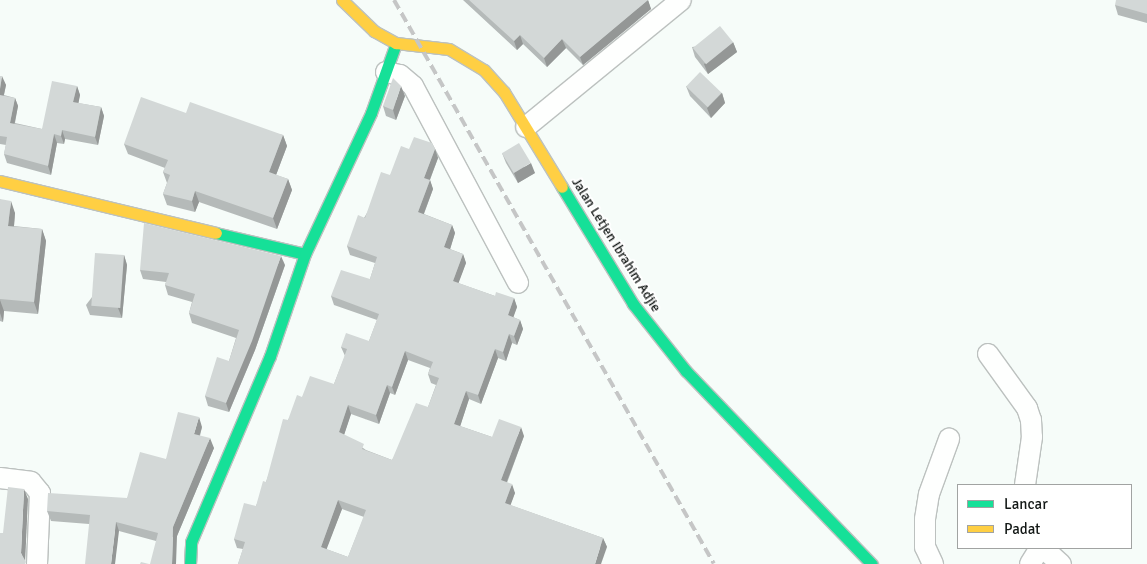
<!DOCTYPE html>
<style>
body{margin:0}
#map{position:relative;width:1147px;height:564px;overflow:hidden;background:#f6fcf9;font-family:Signika,sans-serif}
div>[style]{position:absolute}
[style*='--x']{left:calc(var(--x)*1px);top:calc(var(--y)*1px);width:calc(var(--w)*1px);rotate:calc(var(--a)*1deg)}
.roads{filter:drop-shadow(1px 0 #bcc1bf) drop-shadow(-1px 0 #bcc1bf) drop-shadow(0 1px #bcc1bf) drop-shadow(0 -1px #bcc1bf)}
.street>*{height:20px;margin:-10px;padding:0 10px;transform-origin:10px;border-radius:10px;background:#fefffe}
.fast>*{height:11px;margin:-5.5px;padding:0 5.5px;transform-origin:5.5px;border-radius:5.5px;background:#16e098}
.slow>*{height:11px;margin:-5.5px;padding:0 5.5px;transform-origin:5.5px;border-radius:5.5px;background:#ffcf43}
.rail>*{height:4px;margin-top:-2px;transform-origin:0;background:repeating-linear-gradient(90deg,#c5c6c6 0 10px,transparent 0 15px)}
.wall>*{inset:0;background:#b5bab9}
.shaded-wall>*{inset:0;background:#949796}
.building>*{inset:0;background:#d3d8d7;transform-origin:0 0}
span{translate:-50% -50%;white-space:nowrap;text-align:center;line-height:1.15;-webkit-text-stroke:4px #fff;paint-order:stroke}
.street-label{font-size:14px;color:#131816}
.legend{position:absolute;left:957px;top:484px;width:175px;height:65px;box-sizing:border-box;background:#fff;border:1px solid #a1a3a2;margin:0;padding:6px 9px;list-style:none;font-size:15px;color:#131816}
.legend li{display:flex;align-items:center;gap:10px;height:25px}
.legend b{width:25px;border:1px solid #a1a3a2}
</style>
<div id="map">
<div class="roads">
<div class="street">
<i style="--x:386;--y:72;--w:14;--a:12"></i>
<i style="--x:400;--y:75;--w:17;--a:40"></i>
<i style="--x:413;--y:86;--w:223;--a:61.9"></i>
<i style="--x:526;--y:127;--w:200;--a:-39.3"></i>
<i style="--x:988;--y:354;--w:67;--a:54.2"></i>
<i style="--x:1027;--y:408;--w:13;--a:72"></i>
<i style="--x:1031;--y:420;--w:17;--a:87"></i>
<i style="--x:1032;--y:437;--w:49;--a:98.3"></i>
<i style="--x:0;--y:478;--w:31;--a:7"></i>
<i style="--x:31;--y:482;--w:14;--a:51"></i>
<i style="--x:40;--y:493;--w:71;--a:92.4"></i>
<i style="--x:1043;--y:548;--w:24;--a:42"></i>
<i style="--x:933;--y:564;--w:19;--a:-115"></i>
<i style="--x:925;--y:547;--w:28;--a:-90"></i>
<i style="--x:925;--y:519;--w:25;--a:-81"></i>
<i style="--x:929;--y:494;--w:59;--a:-70"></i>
<i style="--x:1030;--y:564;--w:19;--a:-58"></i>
</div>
<div class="fast">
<i style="--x:562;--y:187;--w:137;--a:58.7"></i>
<i style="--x:633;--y:304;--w:85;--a:51.7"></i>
<i style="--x:686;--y:371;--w:268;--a:46.1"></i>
<i style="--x:216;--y:233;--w:91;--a:13.3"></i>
<i style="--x:190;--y:564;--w:22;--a:-87"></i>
<i style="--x:191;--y:542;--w:202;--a:-67"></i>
<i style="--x:270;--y:356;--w:108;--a:-71.1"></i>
<i style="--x:305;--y:254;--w:156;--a:-64.9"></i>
<i style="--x:371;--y:113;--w:74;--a:-70.3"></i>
</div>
<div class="slow">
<i style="--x:342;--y:0;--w:45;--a:44.1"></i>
<i style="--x:374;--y:31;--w:25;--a:29"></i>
<i style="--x:396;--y:43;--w:53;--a:6.5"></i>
<i style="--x:449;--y:49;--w:41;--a:31"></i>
<i style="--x:484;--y:70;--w:30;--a:48"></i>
<i style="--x:504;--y:92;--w:111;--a:58.6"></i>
<i style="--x:0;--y:181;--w:222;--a:13.5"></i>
</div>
</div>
<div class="rail">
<i style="--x:394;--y:0;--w:648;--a:60.43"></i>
</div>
<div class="wall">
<i style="clip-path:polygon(463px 0,648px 0,651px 9px,583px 65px,566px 48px,547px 67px,523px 44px,517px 50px)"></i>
<i style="clip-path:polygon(1147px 0,1147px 23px,1118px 15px,1115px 5px)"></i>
<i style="clip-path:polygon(733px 42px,737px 52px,708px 74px,695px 57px,692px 47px)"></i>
<i style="clip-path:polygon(0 76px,6px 85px,4px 95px,15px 98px,18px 106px,15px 123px,42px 129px,77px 86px,80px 95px,78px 103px,101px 107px,104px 116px,98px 145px,65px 139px,64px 144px,57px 143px,51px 175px,7px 163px,4px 154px,6px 145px,0 144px)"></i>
<i style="clip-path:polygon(686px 86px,722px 93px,725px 103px,711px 118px,690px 96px)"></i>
<i style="clip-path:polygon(405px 96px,396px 120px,386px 116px,383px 106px)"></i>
<i style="clip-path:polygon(186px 113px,283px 135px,287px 146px,276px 175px,288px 179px,292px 190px,277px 229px,199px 202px,195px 212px,167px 205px,163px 194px,167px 183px,163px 172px,165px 168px,128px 154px,124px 144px)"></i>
<i style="clip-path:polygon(evenodd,435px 149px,438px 158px,430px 180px,433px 189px,424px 214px,452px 225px,455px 233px,450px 249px,463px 254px,466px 263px,458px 283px,495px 296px,514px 298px,517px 307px,513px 317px,520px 320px,523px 329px,517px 345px,512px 343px,506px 361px,498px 358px,481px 404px,469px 399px,460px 426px,492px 437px,524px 436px,507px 483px,515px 493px,510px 505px,603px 538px,607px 547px,238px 564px,243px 549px,237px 548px,234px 539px,256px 506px,266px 482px,288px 420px,302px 397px,334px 384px,345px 356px,341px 347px,369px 341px,377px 320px,334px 305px,331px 296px,370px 279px,375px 263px,350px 255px,347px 246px,390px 175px,435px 149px,408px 360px,430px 368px,428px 374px,431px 383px,436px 385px,428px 407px,392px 460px,366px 450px,344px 435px,351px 414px,379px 424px,390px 393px,395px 395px,408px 360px,435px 149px,342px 509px,364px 517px,348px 557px,326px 549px,342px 509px)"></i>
<i style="clip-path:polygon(502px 153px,535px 173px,518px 183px,506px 163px)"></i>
<i style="clip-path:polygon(0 199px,15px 213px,14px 226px,42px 229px,46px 241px,38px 314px,4px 311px,3px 322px,0 321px)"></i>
<i style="clip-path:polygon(124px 255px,127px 265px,122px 318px,90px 315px,86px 305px)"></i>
<i style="clip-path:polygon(285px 265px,255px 350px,229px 412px,208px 406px,205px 396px,229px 361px,236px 338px,192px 323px,189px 313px,192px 302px,168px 295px,165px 285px,166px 282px,143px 279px,140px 270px)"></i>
<i style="clip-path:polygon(202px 427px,200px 436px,214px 448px,177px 536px,156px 541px,119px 531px,89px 524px,51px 521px,47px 511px,127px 498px,166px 459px)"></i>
</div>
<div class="shaded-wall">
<i style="clip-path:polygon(648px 0,651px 9px,583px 65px,580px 57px)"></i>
<i style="clip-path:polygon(520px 35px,523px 44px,517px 50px,514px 41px)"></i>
<i style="clip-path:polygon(562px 39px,566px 48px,547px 67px,544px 58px)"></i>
<i style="clip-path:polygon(733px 42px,737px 52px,708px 74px,704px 64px)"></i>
<i style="clip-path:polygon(2px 76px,6px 85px,2px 103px,0 97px,0 89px)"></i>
<i style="clip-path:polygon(77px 86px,80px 95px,77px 111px,73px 102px)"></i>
<i style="clip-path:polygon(401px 86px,405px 96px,396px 120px,393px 110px)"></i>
<i style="clip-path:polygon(722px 93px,725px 103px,711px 118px,707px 108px)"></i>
<i style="clip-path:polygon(15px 98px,18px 106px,13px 131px,10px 123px)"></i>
<i style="clip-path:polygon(101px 107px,104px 116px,98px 145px,95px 137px)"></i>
<i style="clip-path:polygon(62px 130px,65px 139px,64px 144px,61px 136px)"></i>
<i style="clip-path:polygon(54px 134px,57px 143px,51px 175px,48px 166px)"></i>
<i style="clip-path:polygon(283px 135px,287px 146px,273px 183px,269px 172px)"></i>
<i style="clip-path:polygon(435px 149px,438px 158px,427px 187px,424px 178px)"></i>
<i style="clip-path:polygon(531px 163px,535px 173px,518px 183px,514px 173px)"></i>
<i style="clip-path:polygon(288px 179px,292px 190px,277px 229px,273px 218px)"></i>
<i style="clip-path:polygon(430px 180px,433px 189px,421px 221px,418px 212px)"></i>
<i style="clip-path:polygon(195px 191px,199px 202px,195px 212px,192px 201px)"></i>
<i style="clip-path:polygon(11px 201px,15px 213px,13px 238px,8px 226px)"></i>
<i style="clip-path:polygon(452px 225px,455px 233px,448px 256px,444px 247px)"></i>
<i style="clip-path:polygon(42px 229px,46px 241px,38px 314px,34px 302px)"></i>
<i style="clip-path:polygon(463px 254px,466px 263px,456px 290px,453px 281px)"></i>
<i style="clip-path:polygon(124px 255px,127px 265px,122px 318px,118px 308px)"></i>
<i style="clip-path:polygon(281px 256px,285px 265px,255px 350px,229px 412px,226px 403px)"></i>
<i style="clip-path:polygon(514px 298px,517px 307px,511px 324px,508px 315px)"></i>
<i style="clip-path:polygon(0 300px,4px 311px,3px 322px,0 313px)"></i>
<i style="clip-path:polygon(520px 320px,523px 329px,517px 345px,514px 336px)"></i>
<i style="clip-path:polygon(509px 334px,512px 343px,506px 361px,503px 352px)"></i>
<i style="clip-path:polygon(495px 349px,498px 358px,481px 404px,478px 395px)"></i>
<i style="clip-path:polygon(405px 351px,408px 360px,395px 395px,392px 387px)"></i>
<i style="clip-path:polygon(387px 385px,390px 393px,379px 424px,376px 415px)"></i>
<i style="clip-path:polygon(466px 391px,469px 399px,458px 433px,454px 424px)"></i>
<i style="clip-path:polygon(348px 405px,351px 414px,342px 441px,339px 432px)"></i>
<i style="clip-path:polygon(199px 417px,202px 427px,197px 444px,194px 434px)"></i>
<i style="clip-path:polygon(521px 427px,524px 436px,504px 489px,501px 480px)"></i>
<i style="clip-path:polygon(210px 438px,214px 448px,177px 536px,176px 564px,172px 564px,173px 527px)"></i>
<i style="clip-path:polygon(512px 484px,515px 493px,508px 512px,505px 503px)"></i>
<i style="clip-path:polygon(24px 489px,28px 499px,25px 564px,21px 553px)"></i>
<i style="clip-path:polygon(338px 500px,342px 509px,324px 556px,321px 547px)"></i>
<i style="clip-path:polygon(116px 522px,119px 531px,115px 564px,111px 564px)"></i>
<i style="clip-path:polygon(603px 538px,607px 547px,601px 564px,595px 564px)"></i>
</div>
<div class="building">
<i style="clip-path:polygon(469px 0,648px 0,580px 57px,562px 39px,544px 58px,520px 35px,514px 41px)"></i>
<i style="clip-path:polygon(1116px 0,1147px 0,1147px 14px,1115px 5px)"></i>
<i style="left:720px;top:26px;width:21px;height:35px;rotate:51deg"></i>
<i style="left:700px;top:72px;width:30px;height:20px;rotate:44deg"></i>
<i style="clip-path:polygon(0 76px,2px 76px,0 89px)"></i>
<i style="clip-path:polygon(393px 78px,401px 86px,393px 110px,383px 106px)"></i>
<i style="clip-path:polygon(52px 81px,77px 86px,73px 102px,101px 107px,95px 137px,62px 130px,61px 136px,54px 134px,48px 166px,4px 154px,7px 137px,0 136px,0 95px,15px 98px,10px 123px,42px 129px)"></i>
<i style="clip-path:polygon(141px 97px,186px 113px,190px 102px,283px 135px,269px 172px,288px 179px,273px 218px,195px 191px,192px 201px,163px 194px,170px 175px,163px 172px,168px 160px,124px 144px)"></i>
<i style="clip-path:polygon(evenodd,414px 137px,432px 143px,435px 149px,424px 178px,430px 180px,418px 212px,452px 225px,444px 247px,463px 254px,453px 281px,495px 296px,496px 292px,514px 298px,508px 315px,520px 320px,514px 336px,509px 334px,503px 352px,495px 349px,478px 395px,466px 391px,454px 424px,492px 437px,499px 419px,521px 427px,501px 480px,512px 484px,505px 503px,603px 538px,595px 564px,238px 564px,245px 542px,234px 539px,244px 503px,256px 506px,263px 481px,266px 482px,283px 419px,288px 420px,297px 395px,302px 397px,310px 376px,334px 384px,347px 349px,341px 347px,346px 333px,369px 341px,379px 314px,331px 296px,341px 270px,370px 279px,377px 257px,347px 246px,358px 215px,365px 218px,381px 172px,390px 175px,401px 146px,409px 149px,414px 137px,405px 351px,433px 362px,428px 374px,439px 378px,428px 407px,416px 403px,392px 460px,362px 449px,364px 444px,339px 432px,348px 405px,376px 415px,387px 385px,392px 387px,405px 351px,414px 137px,338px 500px,366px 510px,348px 557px,321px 547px,338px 500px)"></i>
<i style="left:519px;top:143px;width:23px;height:20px;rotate:59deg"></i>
<i style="clip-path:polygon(0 199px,11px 201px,8px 226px,42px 229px,34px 302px,0 299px)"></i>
<i style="clip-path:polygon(144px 223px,281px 256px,252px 341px,226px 403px,205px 396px,217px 357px,229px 361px,239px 330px,189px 313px,195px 294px,165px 285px,169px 273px,140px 270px)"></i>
<i style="left:95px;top:253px;width:29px;height:53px;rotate:4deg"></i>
<i style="clip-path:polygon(178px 412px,199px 417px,194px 434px,210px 438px,173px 527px,172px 564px,150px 564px,158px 533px,116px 522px,111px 564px,85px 564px,90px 515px,47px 511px,48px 493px,127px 498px,140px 452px,166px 459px)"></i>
<i style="clip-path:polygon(8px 487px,24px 489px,21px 553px,26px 562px,25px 564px,0 564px,0 533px,3px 533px)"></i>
<i style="clip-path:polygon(141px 562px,149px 564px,140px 564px)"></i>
</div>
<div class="street-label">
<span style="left:616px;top:245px;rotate:58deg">Jalan Letjen Ibrahim Adjie</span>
</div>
<ul class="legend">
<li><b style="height:6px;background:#16e098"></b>Lancar</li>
<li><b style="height:6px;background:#ffcf43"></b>Padat</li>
</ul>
</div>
